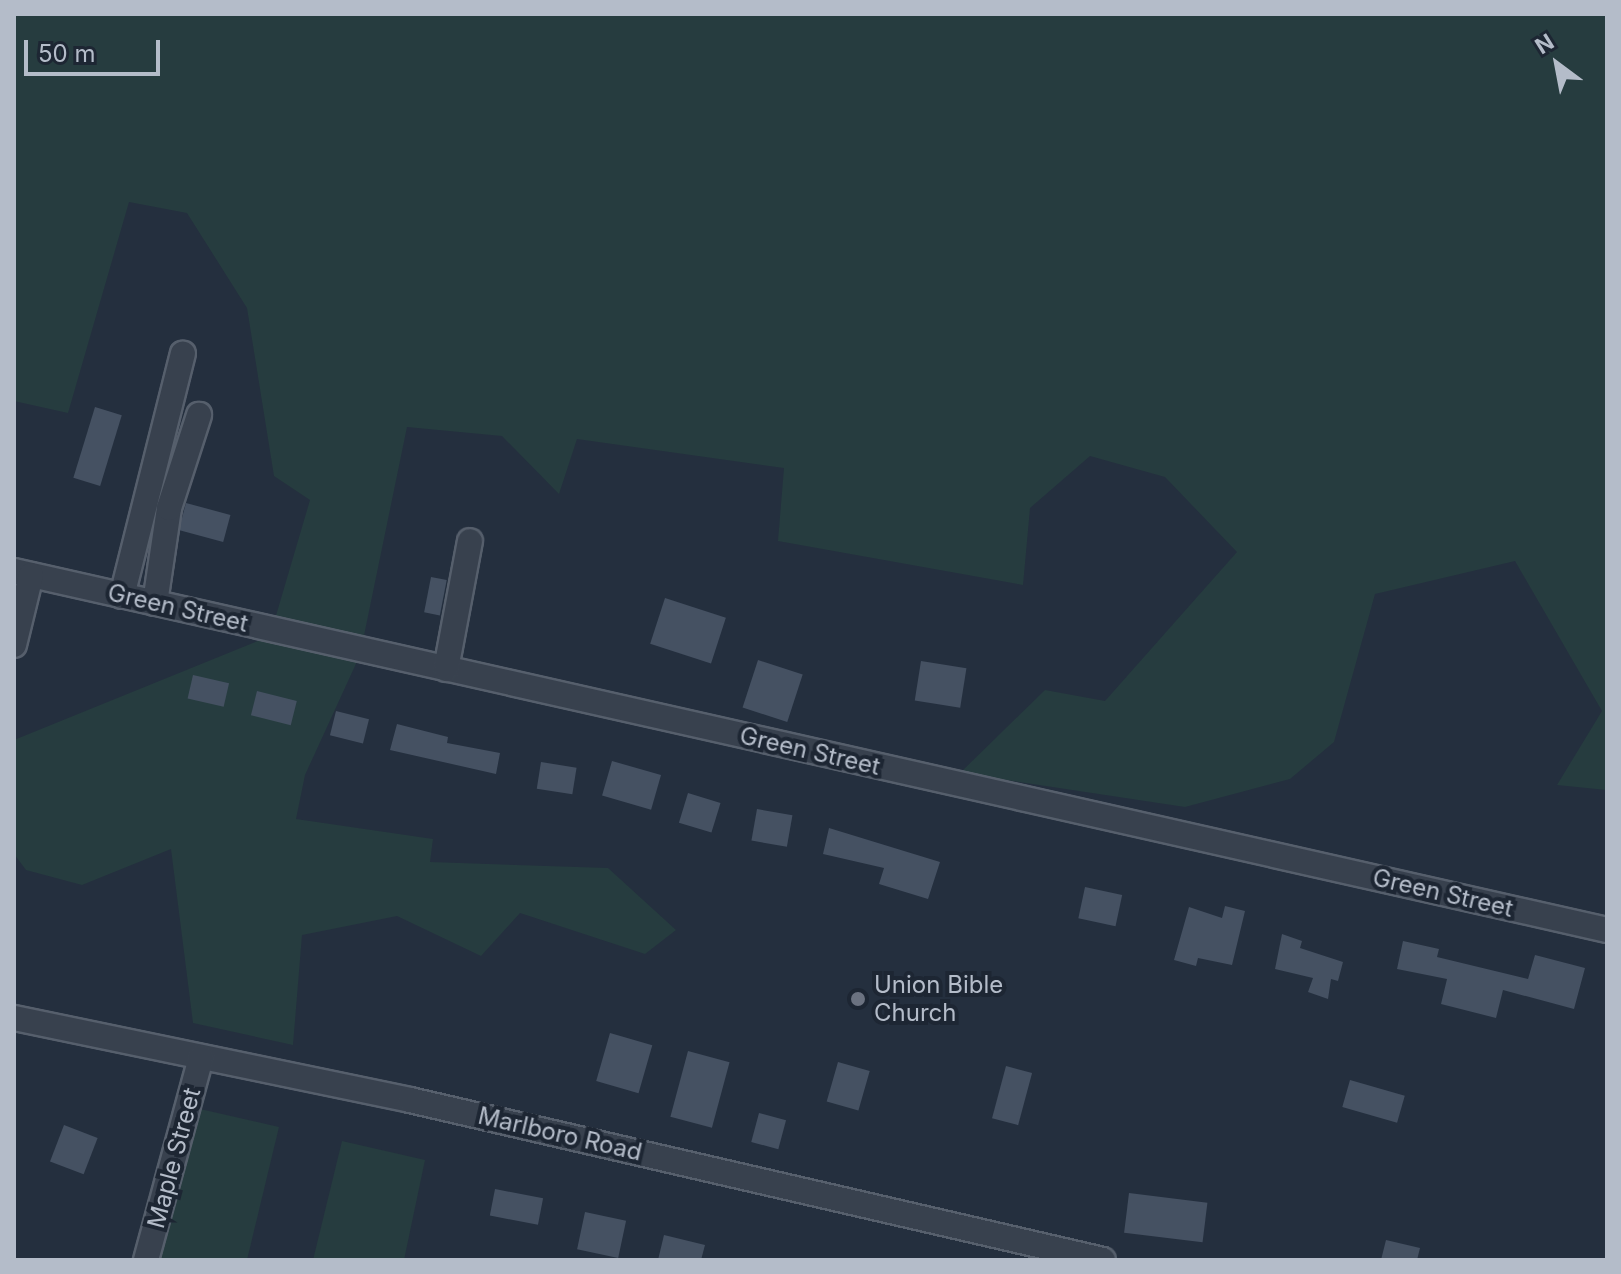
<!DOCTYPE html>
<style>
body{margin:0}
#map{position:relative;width:1621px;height:1274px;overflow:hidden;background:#242f3e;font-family:Inter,sans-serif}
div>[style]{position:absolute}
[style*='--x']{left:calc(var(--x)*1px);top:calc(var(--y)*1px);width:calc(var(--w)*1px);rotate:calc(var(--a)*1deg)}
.green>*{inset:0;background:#263c3f}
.building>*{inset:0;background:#455162;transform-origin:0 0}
.roads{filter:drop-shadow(2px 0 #565f6c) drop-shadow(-2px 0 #565f6c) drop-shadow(0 2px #565f6c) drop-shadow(0 -2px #565f6c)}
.minor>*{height:24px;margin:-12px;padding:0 12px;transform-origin:12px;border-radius:12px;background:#38414e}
.dots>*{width:22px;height:22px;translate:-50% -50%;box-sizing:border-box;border:4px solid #1d2633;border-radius:50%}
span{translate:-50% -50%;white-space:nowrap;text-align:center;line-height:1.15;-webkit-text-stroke:8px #1d2633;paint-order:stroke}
.street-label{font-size:24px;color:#b4bcc9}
.poi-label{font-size:24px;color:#b4bcc9}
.left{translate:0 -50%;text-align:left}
.frame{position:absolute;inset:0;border:16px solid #b4bcc9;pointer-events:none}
.north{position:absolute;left:1517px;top:24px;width:80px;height:80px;-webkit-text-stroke:6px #1d2633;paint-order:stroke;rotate:328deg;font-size:22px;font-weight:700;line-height:32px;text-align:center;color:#b4bcc9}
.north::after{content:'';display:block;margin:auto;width:28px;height:36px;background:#b4bcc9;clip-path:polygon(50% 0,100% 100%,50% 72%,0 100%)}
.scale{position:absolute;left:24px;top:40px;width:136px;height:36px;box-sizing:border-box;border:4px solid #b4bcc9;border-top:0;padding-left:10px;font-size:24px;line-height:28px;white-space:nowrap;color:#b4bcc9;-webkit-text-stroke:6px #1d2633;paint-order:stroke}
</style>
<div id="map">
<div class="green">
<i style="clip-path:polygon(14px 14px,1607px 14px,1607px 790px,1557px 785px,1602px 711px,1515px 561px,1375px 594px,1334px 742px,1290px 779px,1185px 807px,960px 773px,1045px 690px,1105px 701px,1237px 552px,1165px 477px,1090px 456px,1030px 508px,1023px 585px,778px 541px,784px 468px,577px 439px,559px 494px,502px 436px,407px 427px,360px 655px,305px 775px,296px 819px,433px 839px,430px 862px,608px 868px,676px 930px,645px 954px,520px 913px,481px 956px,397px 916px,302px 935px,293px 1045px,193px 1023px,171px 849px,82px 885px,26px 870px,14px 854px,14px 740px,270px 636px,310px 500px,274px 476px,247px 308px,187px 213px,129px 202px,68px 413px,14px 401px)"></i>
<i style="clip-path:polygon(187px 1106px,279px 1127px,247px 1260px,149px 1260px)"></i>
<i style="clip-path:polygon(342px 1141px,425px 1160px,404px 1260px,313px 1260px)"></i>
</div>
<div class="building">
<i style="left:95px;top:407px;width:28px;height:74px;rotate:17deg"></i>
<i style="left:186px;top:503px;width:46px;height:28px;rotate:15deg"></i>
<i style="left:431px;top:577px;width:16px;height:36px;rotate:11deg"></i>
<i style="left:665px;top:598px;width:64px;height:48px;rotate:18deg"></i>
<i style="left:758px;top:660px;width:47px;height:50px;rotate:18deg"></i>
<i style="left:921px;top:661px;width:46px;height:40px;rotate:9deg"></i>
<i style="left:193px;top:675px;width:37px;height:24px;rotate:13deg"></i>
<i style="left:257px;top:691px;width:41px;height:25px;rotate:14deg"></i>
<i style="left:336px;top:711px;width:34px;height:25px;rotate:14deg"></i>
<i style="clip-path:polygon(397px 724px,448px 737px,447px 743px,500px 753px,496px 774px,390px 750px)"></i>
<i style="left:612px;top:761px;width:51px;height:36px;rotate:16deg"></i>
<i style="left:541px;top:762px;width:36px;height:27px;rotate:9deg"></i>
<i style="left:688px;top:793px;width:34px;height:31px;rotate:17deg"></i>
<i style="left:757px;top:809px;width:36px;height:32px;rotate:10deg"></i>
<i style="clip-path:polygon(829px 828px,940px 862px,928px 899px,879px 884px,884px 868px,823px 854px)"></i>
<i style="left:1085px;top:887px;width:38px;height:32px;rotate:12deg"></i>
<i style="clip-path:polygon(1225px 906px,1245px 911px,1232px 965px,1198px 958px,1196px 966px,1174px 960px,1189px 907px,1222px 918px)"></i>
<i style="clip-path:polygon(1282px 934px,1302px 941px,1300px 948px,1343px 962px,1338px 981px,1331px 979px,1328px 999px,1308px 992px,1313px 978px,1275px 969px)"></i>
<i style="clip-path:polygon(1403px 941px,1439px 949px,1437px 957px,1528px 979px,1535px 955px,1585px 968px,1574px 1009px,1503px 990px,1496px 1018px,1441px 1004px,1447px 979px,1397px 969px)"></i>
<i style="left:610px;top:1033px;width:44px;height:50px;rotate:16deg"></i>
<i style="left:688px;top:1051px;width:43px;height:68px;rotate:15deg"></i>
<i style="left:838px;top:1062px;width:33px;height:41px;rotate:16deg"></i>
<i style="left:1006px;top:1066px;width:27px;height:54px;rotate:15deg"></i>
<i style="left:1350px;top:1080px;width:57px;height:28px;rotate:16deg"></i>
<i style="left:759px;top:1113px;width:28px;height:30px;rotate:15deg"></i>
<i style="left:64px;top:1125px;width:36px;height:39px;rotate:21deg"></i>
<i style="left:495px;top:1189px;width:49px;height:27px;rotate:11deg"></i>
<i style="left:1129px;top:1193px;width:79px;height:40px;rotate:7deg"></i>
<i style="left:585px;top:1212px;width:42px;height:38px;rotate:12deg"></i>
<i style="clip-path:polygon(664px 1235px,705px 1245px,701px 1260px,658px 1260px)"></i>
<i style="clip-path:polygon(1386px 1240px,1420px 1248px,1417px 1260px,1381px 1260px)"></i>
</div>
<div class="roads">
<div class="minor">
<i style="--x:14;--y:571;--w:1633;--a:12.7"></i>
<i style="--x:122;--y:596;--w:250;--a:-75.9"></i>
<i style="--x:155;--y:603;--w:96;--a:-81.6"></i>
<i style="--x:169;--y:508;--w:98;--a:-72.1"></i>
<i style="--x:14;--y:645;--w:72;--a:-76.3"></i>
<i style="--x:446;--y:669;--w:130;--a:-79.4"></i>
<i style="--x:14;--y:1018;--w:404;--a:11.7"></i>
<i style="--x:410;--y:1100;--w:711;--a:13"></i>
<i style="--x:146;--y:1260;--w:210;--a:-74.8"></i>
</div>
</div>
<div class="dots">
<i style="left:858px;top:999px;background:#6b7280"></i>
</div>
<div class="street-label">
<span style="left:178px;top:608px;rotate:13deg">Green Street</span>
<span style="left:810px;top:751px;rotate:13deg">Green Street</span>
<span style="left:1443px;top:893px;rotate:13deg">Green Street</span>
<span style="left:560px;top:1134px;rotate:13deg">Marlboro Road</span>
<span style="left:174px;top:1158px;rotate:-75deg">Maple Street</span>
</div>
<div class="poi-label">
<span class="left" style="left:874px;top:999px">Union Bible<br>Church</span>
</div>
<div class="frame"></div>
<div class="north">N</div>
<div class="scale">50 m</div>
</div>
